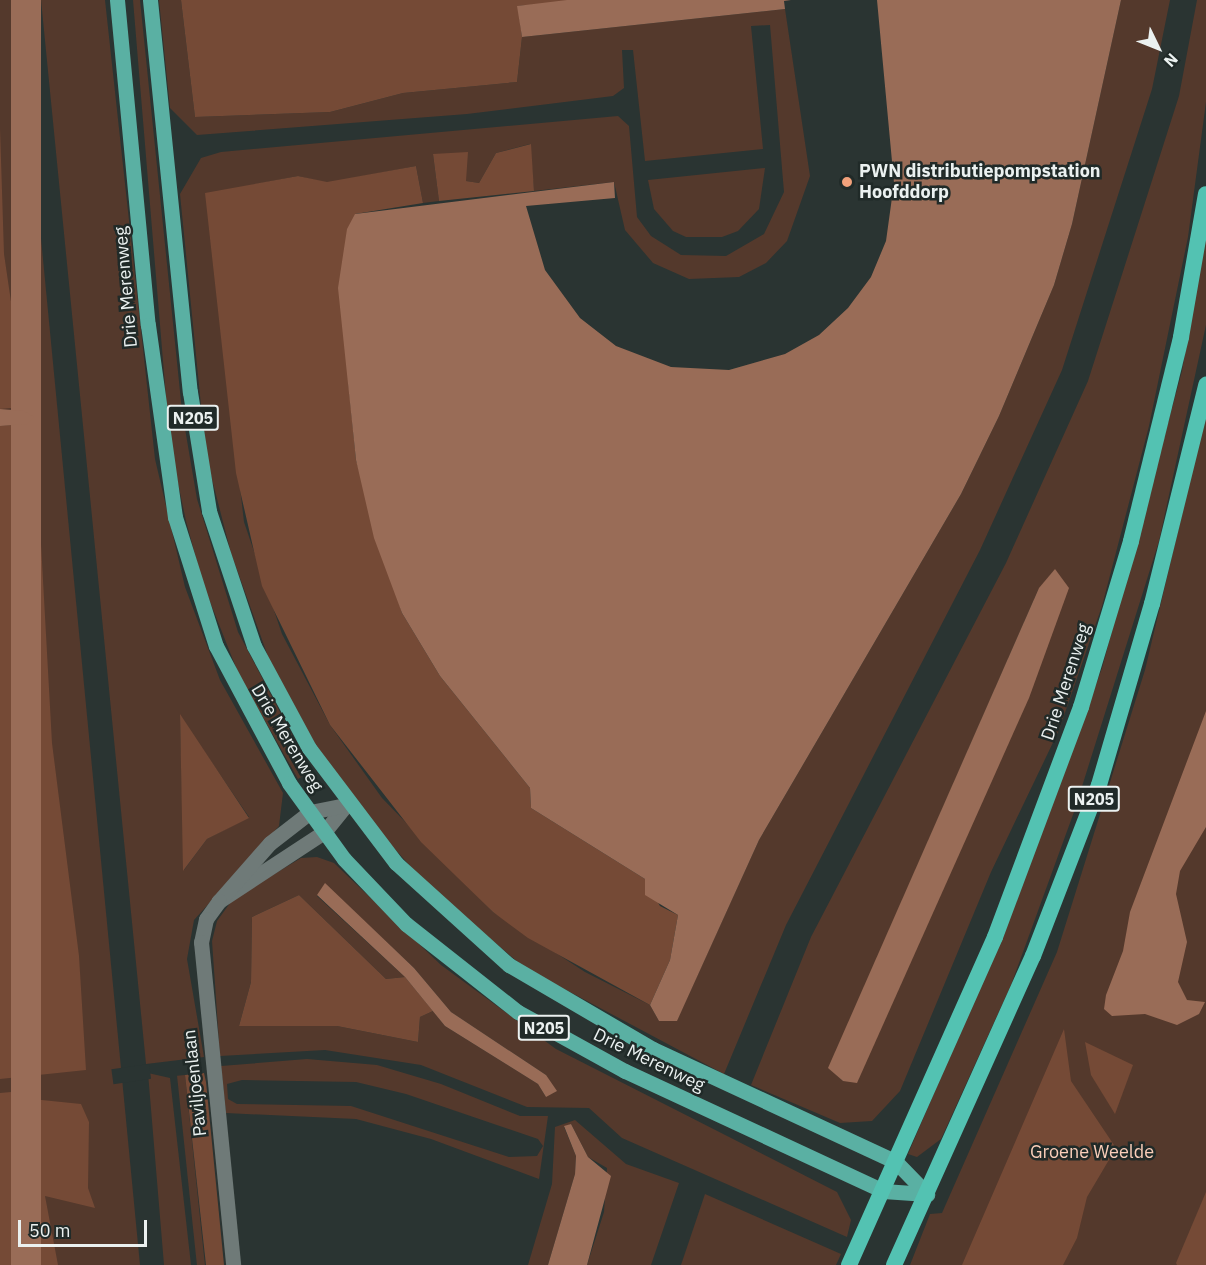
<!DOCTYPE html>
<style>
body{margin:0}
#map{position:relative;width:1206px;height:1265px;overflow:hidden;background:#2a3432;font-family:"IBM Plex Sans",sans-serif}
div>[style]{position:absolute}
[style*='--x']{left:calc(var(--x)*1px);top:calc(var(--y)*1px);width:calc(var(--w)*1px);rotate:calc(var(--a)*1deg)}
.green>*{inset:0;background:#54392c;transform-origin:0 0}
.forest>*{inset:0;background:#754a36}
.water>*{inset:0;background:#996c57;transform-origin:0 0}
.pier>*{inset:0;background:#2a3432;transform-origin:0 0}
.minor>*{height:15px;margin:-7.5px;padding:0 7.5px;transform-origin:7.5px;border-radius:7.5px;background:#6f7a78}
.primary>*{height:15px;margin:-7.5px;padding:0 7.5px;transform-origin:7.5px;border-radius:7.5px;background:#5ab0a3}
.trunk>*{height:16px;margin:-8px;padding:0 8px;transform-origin:8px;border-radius:8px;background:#53c2b2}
.dots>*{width:16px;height:16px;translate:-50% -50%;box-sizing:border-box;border:3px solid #202a28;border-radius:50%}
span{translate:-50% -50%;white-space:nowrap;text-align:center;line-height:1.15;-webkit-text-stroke:5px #202a28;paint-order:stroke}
.shield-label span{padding:2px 4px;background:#202a28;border:2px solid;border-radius:4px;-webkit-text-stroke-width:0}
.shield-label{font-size:16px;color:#ebf1f0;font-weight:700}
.poi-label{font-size:18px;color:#ebf1f0;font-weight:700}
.left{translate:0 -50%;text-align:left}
.street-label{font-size:18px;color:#ebf1f0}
.park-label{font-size:18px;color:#faceb9}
.north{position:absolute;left:1128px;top:18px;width:60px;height:60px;-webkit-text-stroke:4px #202a28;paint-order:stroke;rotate:133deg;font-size:16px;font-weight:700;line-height:24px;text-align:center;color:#ebf1f0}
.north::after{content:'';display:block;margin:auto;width:21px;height:27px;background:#ebf1f0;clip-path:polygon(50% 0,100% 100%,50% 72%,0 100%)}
.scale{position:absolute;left:18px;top:1220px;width:129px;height:27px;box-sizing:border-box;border:3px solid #ebf1f0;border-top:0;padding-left:8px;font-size:18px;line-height:21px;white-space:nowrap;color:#ebf1f0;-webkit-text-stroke:4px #202a28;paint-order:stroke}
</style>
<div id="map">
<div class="green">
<i style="clip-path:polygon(0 0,18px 0,140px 1265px,0 1265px)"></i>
<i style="clip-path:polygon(evenodd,41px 0,105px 0,155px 459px,185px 587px,220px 680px,283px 793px,279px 826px,194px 920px,187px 959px,204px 1057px,146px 1064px,41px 0,180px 716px,249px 817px,207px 839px,184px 870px,180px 716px)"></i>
<i style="clip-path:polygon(133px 0,140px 0,182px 411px,197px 499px,238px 632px,311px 771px,298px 779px,239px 675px,203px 584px,186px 521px,170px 445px)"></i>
<i style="clip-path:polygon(159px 0,181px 0,195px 117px,330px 112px,403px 93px,517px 82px,522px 37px,785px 9px,810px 176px,787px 241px,766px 263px,739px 277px,689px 279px,653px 263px,625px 230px,614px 182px,534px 191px,530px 144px,496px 153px,479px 183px,466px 181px,433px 154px,439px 201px,423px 203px,416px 166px,327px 183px,298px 176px,206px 194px,244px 522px,282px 634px,330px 725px,382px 798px,493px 912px,585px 972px,650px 1005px,659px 1021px,677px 1020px,759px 840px,961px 494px,999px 416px,1054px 285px,1072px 224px,1121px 0,1170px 0,1152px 89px,1062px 370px,980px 550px,786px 925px,724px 1074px,525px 968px,430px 888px,366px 817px,317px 748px,270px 662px,231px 553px,206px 456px,180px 194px,201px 158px,221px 152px,618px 116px,629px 126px,637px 217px,651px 236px,681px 255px,726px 256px,764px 234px,784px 192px,770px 25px,751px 26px,763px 149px,645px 161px,633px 50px,622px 50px,624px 88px,613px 96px,467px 114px,197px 135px,170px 108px)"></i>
<i style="clip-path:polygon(evenodd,1197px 0,1206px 0,1206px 102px,1188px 237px,1149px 426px,1102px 606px,1059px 730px,991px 872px,900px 1091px,872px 1121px,840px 1123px,751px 1085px,811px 937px,1006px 563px,1088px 381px,1179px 96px,1197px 0,1039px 588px,843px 1081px,829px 1068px,1039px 588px)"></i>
<i style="clip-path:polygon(765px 168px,759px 209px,738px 231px,722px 237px,686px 237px,673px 231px,654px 209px,648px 180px)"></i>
<i style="clip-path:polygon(1206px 229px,1206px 325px,1159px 541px,1074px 812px,1011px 985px,941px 1139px,917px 1157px,908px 1154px,1012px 911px,1102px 668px,1182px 371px)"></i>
<i style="clip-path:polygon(1206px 413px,1206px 1265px,910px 1265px,930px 1214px,942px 1213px,1057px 952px,1145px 670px)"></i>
<i style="clip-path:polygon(evenodd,317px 857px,334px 863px,441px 965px,556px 1049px,837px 1192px,851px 1220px,847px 1237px,622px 1138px,589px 1108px,527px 1107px,421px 1065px,325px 1050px,220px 1056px,212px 941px,217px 921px,233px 899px,301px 858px,317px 857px,325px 884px,414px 968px,451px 1012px,546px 1075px,546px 1097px,538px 1084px,445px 1026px,433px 1011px,420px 1017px,418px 1042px,337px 1026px,239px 1026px,251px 982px,252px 917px,299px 895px,386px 979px,405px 977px,317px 896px,325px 884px)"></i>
<i style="clip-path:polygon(evenodd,307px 1059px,377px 1065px,441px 1084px,520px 1116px,548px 1116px,539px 1179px,431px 1139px,356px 1119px,226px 1113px,221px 1066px,307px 1059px,242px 1080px,356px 1082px,406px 1094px,538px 1139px,543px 1146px,537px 1156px,509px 1157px,351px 1106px,237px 1104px,228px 1099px,227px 1084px,242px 1080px)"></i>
<i style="clip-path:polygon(148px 1073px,170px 1078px,191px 1265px,164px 1265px)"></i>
<i style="left:185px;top:1075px;width:191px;height:8px;rotate:84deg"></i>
<i style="clip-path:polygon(575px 1120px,626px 1164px,679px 1183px,651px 1265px,587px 1265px,604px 1212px,607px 1168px,588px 1157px,571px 1124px,564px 1127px,576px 1156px,575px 1174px,548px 1265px,528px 1265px,552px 1184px,555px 1127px)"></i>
<i style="clip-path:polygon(705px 1194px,841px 1254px,836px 1265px,681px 1265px)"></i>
</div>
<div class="forest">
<i style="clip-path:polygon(181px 0,567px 0,567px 2px,518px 6px,522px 37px,517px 82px,403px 93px,330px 112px,195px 117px)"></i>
<i style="clip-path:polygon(0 128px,4px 254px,26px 404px,34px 417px,52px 743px,79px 956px,86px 1070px,0 1079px,0 426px,27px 424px,11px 408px,0 409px)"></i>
<i style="clip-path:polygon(531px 144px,534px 191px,439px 201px,433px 154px,468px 152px,466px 181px,479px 183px,496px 153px)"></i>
<i style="clip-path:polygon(416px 166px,423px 203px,355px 214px,348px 379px,356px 460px,402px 613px,440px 676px,530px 788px,531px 808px,645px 879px,660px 906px,678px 915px,670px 960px,650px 1005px,528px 938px,493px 912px,421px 842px,330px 725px,262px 586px,236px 473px,205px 193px,298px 176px,327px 182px)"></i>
<i style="clip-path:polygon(180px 714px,249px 818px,207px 839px,183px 871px)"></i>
<i style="clip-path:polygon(299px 895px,386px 979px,405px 977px,433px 1011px,420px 1017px,418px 1042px,337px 1026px,239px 1026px,251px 982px,252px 917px)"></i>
<i style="clip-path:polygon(1064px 1029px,1071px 1081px,1116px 1148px,1087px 1197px,1077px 1238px,1063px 1265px,962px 1265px)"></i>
<i style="clip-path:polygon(1085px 1042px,1133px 1065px,1115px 1114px,1091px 1075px)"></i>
<i style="clip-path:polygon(204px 1073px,206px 1082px,224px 1265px,206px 1265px,185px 1075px)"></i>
<i style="clip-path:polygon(22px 1091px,22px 1098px,81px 1104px,89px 1122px,88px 1188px,95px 1208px,45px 1196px,58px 1265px,0 1265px,0 1093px)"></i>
<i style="clip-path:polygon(1206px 1192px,1206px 1265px,1177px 1265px,1176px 1263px)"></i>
</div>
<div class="water">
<i style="left:11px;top:0;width:30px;height:1271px"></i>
<i style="clip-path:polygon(567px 0,791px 0,784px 1px,785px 9px,522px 37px,517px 6px)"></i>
<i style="clip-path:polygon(877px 0,1121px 0,1072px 224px,1054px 285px,999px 416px,961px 494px,759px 840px,677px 1021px,659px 1021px,650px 1005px,670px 960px,678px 915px,645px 895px,645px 879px,531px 808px,530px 788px,440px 676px,402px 613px,374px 538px,356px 460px,338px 288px,347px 229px,355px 214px,614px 182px,615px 198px,526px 206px,545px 270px,580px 318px,616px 346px,671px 367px,729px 370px,785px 354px,819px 335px,848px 308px,871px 277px,886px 241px,894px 183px)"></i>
<i style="clip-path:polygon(0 409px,24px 411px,34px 417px,27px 424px,0 426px)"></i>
<i style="clip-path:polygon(1055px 569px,1069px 588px,1029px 698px,857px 1083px,843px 1081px,828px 1068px,1039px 588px)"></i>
<i style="clip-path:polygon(1206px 711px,1206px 827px,1180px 871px,1176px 894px,1187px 942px,1178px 982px,1187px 1000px,1205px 1002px,1199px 1014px,1177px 1025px,1145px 1014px,1112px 1016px,1104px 1009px,1106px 995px,1123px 951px,1130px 912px)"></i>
<i style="clip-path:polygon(325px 883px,414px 968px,451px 1012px,546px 1075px,557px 1091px,546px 1097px,538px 1084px,445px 1026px,405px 977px,317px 895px)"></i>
<i style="clip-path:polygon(571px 1124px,588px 1157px,611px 1176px,587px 1265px,548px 1265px,575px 1174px,576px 1156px,564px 1126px)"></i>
</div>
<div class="pier">
<i style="left:149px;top:1064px;width:15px;height:38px;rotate:82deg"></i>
</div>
<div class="minor">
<i style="--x:346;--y:805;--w:35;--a:129"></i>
<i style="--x:324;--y:832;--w:126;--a:146.7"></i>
<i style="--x:219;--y:901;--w:77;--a:-48.7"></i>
<i style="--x:270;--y:843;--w:51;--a:-37.8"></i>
<i style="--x:310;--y:812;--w:37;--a:-11"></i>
<i style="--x:219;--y:901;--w:22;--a:126"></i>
<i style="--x:206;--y:919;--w:24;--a:102"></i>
<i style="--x:201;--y:942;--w:325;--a:84.3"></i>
</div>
<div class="primary">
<i style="--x:117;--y:0;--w:326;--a:84.6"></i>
<i style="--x:148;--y:325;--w:194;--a:82"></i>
<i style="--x:175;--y:517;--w:135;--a:72.4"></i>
<i style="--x:216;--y:646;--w:155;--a:61.9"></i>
<i style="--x:289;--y:783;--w:94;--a:54.1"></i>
<i style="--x:344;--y:859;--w:90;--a:46.4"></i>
<i style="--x:406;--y:924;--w:142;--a:38.2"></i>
<i style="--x:518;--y:1012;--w:122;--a:28.9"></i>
<i style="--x:625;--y:1071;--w:285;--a:24.9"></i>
<i style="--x:883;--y:1191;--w:44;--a:3.9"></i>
<i style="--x:150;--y:0;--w:394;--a:84.2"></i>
<i style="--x:190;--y:392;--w:121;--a:80.9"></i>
<i style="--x:209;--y:511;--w:142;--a:71.6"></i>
<i style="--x:254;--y:646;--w:116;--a:61.7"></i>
<i style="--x:309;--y:748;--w:144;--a:52.9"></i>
<i style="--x:396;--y:863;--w:152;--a:42.1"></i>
<i style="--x:509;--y:965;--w:167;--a:30.3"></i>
<i style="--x:653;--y:1049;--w:268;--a:24.9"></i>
<i style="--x:896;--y:1162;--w:45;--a:45.9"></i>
</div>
<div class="trunk">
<i style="--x:849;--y:1265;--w:359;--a:-66"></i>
<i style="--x:995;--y:937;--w:246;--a:-69.5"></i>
<i style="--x:1081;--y:707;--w:173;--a:-73.2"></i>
<i style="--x:1131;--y:541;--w:210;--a:-76.2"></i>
<i style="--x:1181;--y:337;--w:145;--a:-80.1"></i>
<i style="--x:894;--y:1265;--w:339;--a:-65.8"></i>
<i style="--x:1033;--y:956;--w:183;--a:-68.9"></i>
<i style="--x:1099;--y:785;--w:189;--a:-73.7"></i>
<i style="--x:1152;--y:604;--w:226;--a:-76.1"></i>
</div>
<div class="dots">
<i style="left:847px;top:182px;background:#f1a17b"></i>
</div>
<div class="shield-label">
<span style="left:193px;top:418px">N205</span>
<span style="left:1094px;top:799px">N205</span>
<span style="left:544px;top:1028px">N205</span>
</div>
<div class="poi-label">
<span class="left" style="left:859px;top:182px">PWN distributiepompstation<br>Hoofddorp</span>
</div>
<div class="street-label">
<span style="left:126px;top:287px;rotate:-95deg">Drie Merenweg</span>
<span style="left:1066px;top:682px;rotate:-72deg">Drie Merenweg</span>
<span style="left:287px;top:738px;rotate:59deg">Drie Merenweg</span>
<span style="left:649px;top:1060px;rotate:26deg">Drie Merenweg</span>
<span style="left:195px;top:1083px;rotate:-96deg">Paviljoenlaan</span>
</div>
<div class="park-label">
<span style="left:1092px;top:1152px">Groene Weelde</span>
</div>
<div class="north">N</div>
<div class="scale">50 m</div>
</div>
